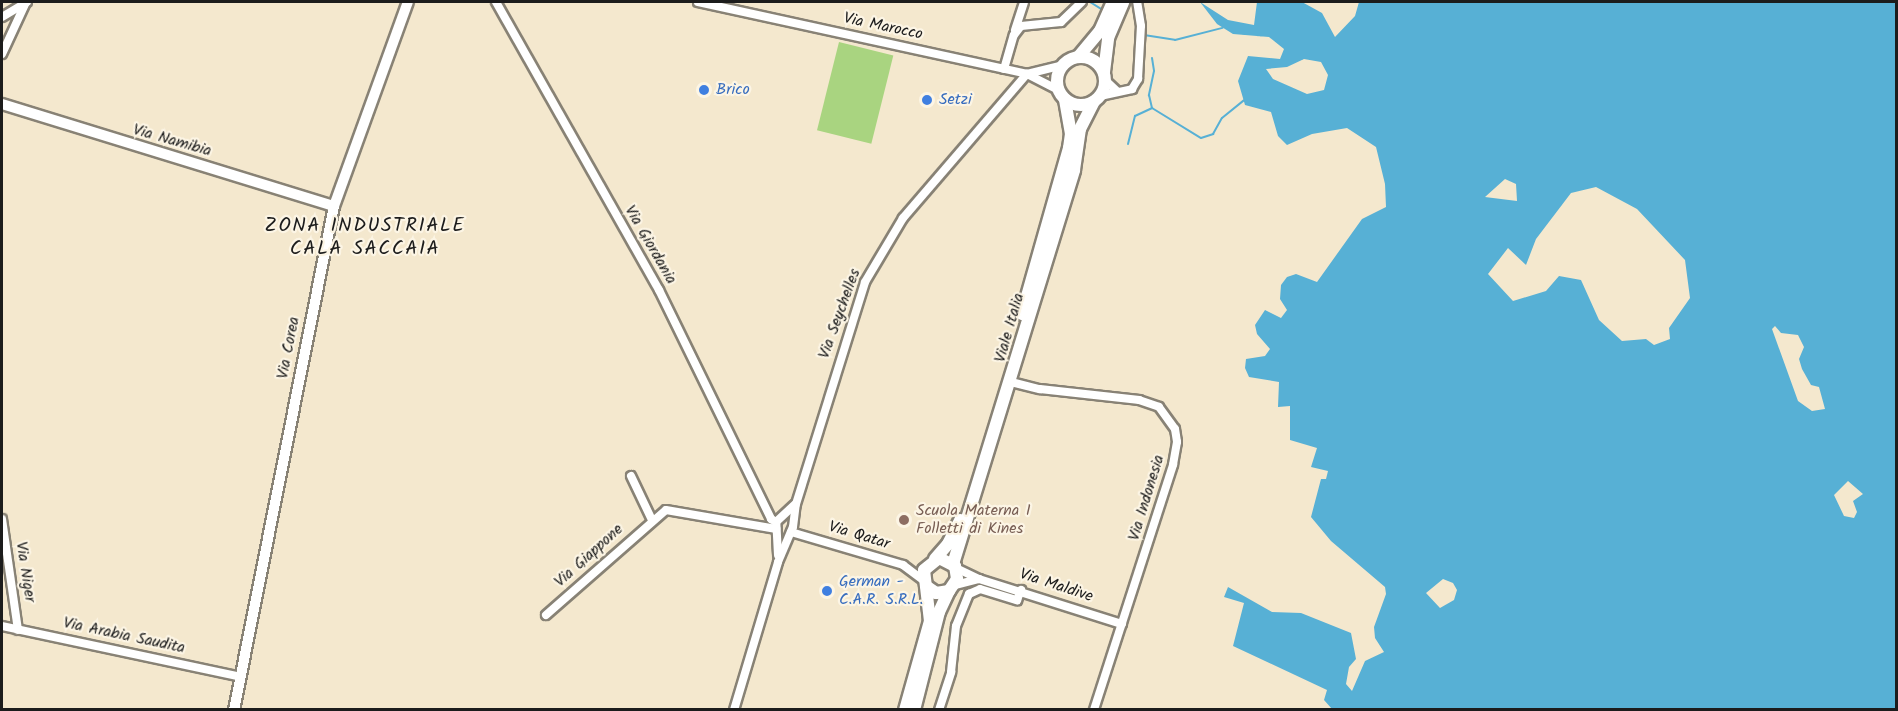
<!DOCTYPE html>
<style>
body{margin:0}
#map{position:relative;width:1898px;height:711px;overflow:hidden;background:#f4e8ce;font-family:Kalam,sans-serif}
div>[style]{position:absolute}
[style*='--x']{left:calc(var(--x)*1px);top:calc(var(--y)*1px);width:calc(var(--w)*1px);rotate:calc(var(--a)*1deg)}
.green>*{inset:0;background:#a9d480;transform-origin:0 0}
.water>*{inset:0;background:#57b0d5}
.stream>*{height:2px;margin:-1px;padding:0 1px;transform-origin:1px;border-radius:1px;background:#57b0d5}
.roads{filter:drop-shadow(2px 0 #888275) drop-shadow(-2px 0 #888275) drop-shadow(0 2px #888275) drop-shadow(0 -2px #888275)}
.minor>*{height:8px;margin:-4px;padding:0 4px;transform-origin:4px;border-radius:4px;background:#fff}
.tertiary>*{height:10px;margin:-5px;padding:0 5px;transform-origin:5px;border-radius:5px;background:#fff}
.secondary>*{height:12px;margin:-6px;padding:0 6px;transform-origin:6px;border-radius:6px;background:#fff}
.secondary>.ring{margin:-6px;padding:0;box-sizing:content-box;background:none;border:12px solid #fff;border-radius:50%}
.dots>*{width:16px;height:16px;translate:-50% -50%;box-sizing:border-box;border:3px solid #fcf5e5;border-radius:50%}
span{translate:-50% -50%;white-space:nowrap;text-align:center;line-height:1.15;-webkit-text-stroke:4.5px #fcf5e5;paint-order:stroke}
.street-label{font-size:16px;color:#1c1c1c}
.shop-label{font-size:16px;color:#366cbe}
.left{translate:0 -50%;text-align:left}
.education-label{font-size:16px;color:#785e54}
.quarter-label{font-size:20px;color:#1c1c1c;letter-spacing:1.5px}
.frame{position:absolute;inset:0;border:3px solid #1c1c1c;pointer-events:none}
</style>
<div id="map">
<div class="green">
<i style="left:839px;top:42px;width:56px;height:91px;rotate:14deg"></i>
</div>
<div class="water">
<i style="clip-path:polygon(evenodd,1200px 2px,1228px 20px,1254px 25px,1257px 2px,1302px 2px,1322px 13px,1335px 37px,1355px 16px,1359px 2px,1896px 2px,1896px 709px,1332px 709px,1324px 700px,1327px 690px,1233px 646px,1244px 603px,1224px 597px,1228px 587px,1272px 612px,1301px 613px,1351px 633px,1356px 659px,1349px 667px,1346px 684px,1352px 691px,1365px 661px,1384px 652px,1375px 638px,1374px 627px,1386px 594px,1385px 587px,1331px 541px,1311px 517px,1321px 479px,1326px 479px,1328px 471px,1311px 467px,1317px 448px,1290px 440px,1290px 406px,1278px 407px,1279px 382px,1249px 377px,1245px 368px,1246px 359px,1265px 356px,1270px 349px,1257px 334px,1255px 325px,1265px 310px,1281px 318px,1287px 310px,1280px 299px,1281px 285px,1287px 277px,1296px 274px,1317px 282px,1362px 219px,1386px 207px,1385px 184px,1376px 147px,1347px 128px,1312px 134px,1287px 145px,1278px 136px,1271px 112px,1245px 105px,1238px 81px,1248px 56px,1280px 59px,1284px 49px,1269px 37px,1233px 34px,1217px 24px,1200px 2px,1304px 59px,1321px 62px,1328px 75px,1324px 90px,1307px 94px,1273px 79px,1266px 69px,1287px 67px,1304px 59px,1200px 2px,1505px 179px,1516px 184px,1517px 201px,1485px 197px,1505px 179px,1200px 2px,1596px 187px,1637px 209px,1685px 260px,1690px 298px,1669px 328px,1670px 339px,1654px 345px,1646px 339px,1622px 341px,1599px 320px,1581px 280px,1559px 276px,1546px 291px,1513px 301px,1488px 274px,1508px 248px,1526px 265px,1536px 239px,1571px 193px,1596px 187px,1200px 2px,1775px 326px,1781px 333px,1798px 335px,1804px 347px,1799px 359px,1802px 369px,1811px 385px,1819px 387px,1825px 409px,1812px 411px,1798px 401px,1772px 329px,1775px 326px,1200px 2px,1848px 481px,1863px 494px,1853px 501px,1857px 512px,1854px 518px,1844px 516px,1834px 495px,1848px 481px,1200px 2px,1443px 579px,1453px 583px,1457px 590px,1454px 600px,1440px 608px,1426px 593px,1443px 579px)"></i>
</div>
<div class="stream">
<i style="--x:1090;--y:2;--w:13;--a:32"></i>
<i style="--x:1144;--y:35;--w:31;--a:9"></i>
<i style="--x:1175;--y:40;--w:49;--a:-14.3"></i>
<i style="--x:1152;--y:58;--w:13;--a:81"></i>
<i style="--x:1154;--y:71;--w:25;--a:102"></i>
<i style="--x:1149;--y:95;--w:13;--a:77"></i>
<i style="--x:1152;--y:108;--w:57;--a:31.5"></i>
<i style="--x:1201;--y:138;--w:13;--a:-18"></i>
<i style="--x:1213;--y:134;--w:18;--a:-61"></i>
<i style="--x:1222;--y:118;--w:28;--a:-39"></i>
<i style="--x:1128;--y:144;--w:29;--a:-76"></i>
<i style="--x:1135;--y:116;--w:19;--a:-25"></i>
</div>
<div class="roads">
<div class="minor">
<i style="--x:496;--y:2;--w:331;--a:60.5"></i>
<i style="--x:659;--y:290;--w:255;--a:63.9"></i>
<i style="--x:771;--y:519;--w:6;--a:31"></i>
<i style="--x:698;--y:2;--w:337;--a:12.3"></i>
<i style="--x:1027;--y:74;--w:35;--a:27"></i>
<i style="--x:2;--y:17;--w:29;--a:-31"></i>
<i style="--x:1015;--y:30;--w:29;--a:-72"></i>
<i style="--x:2;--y:54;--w:57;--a:-65.2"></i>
<i style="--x:1004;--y:69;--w:35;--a:-74"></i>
<i style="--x:1014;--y:35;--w:11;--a:-52"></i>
<i style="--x:1021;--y:26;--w:40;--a:-5.7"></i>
<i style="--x:1061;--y:22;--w:29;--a:-44"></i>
<i style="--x:1027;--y:74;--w:36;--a:-14"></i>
<i style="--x:1105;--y:80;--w:16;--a:43"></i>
<i style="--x:1100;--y:96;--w:33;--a:-12"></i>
<i style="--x:1132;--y:89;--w:12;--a:-59"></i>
<i style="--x:1138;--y:79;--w:53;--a:-86.8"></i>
<i style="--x:1141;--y:26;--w:24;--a:-99"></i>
<i style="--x:1011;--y:382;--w:30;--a:14"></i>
<i style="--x:1040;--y:389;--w:100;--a:6.3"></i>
<i style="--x:1139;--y:400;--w:21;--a:19"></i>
<i style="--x:1159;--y:407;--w:27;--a:54"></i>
<i style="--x:1175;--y:429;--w:13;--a:81"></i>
<i style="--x:1177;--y:442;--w:23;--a:100"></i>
<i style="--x:1173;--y:465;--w:257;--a:107.9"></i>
<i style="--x:631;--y:476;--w:49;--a:64.5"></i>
<i style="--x:2;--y:519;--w:112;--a:81.8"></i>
<i style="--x:791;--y:532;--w:117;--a:16.4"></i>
<i style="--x:903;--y:565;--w:26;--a:37"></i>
<i style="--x:778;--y:555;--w:33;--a:-93"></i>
<i style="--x:776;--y:522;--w:25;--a:-43"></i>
<i style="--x:956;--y:568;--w:25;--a:26"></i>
<i style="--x:979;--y:579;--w:150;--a:17.5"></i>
<i style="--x:955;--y:585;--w:25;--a:-14"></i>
<i style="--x:546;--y:615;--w:159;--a:-41.2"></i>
<i style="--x:666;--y:510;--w:112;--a:9.8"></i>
<i style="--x:2;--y:626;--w:244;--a:12"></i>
<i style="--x:734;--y:710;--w:154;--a:-73.4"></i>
<i style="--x:778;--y:562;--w:38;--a:-67"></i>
<i style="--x:793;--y:527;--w:23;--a:-83"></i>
<i style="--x:796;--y:504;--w:232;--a:-72.7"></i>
<i style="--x:865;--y:282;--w:74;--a:-59.3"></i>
<i style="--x:903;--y:218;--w:190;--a:-49.3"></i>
<i style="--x:939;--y:710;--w:40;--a:-72"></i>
<i style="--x:951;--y:672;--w:46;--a:-83.8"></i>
<i style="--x:956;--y:626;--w:35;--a:-68"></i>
<i style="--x:969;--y:594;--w:12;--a:-24"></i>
<i style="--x:980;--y:589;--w:39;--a:17"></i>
<i style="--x:1017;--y:600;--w:11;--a:-68"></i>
</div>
<div class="tertiary">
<i style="--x:2;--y:104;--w:347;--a:17.1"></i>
<i style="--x:234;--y:710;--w:514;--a:-78.78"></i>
<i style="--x:334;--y:206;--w:217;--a:-70.1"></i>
</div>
<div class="secondary">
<i style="--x:1079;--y:56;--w:33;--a:-50"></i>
<i style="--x:1100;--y:31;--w:32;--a:-66"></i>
<i class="ring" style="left:1057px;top:57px;width:36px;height:36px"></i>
<i style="--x:1104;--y:72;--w:34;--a:-83"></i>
<i style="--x:1108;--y:38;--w:39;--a:-67"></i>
<i style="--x:1022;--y:314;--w:173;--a:-74.2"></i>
<i style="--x:1069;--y:148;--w:14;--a:-82"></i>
<i style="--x:1071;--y:134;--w:35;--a:-100"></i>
<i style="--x:935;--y:559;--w:20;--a:-49"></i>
<i style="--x:948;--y:544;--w:27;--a:-63"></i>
<i style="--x:953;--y:564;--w:412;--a:-72.9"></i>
<i style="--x:1074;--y:170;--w:41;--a:-81.7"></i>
<i style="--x:1080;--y:129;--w:31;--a:-63"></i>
<i style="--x:905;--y:710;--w:92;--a:-74.3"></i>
<i style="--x:930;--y:621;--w:51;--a:-96.7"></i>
<i style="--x:924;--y:570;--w:19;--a:-39"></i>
<i style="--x:939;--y:558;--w:18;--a:27"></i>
<i style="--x:955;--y:566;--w:13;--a:81"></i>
<i style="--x:957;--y:579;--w:14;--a:124"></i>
<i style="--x:949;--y:591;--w:13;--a:171"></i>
<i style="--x:936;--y:593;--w:12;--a:-145"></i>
<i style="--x:914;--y:710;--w:101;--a:-75.7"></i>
<i style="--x:939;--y:612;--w:23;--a:-65"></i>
</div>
</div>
<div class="dots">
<i style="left:704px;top:90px;background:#3f7fe0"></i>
<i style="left:927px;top:100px;background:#3f7fe0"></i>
<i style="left:904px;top:520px;background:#8d6e63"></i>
<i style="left:827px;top:591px;background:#3f7fe0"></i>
</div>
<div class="street-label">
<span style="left:883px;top:27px;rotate:12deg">Via Marocco</span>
<span style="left:172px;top:141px;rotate:16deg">Via Namibia</span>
<span style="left:650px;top:245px;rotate:60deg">Via Giordania</span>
<span style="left:840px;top:314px;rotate:-70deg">Via Seychelles</span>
<span style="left:1010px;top:328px;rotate:-74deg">Viale Italia</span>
<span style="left:289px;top:348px;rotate:-79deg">Via Corea</span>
<span style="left:1147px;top:498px;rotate:-73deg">Via Indonesia</span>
<span style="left:859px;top:536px;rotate:17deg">Via Qatar</span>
<span style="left:589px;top:556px;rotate:-42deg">Via Giappone</span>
<span style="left:25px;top:572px;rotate:81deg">Via Niger</span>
<span style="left:1056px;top:586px;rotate:18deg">Via Maldive</span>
<span style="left:124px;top:636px;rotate:12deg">Via Arabia Saudita</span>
</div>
<div class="shop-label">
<span class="left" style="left:716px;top:90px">Brico</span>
<span class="left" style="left:939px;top:100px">Setzi</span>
<span class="left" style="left:839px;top:591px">German -<br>C.A.R. S.R.L.</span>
</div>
<div class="education-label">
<span class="left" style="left:916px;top:520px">Scuola Materna I<br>Folletti di Kines</span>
</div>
<div class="quarter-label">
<span style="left:365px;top:238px">ZONA INDUSTRIALE<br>CALA SACCAIA</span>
</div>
<div class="frame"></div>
</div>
